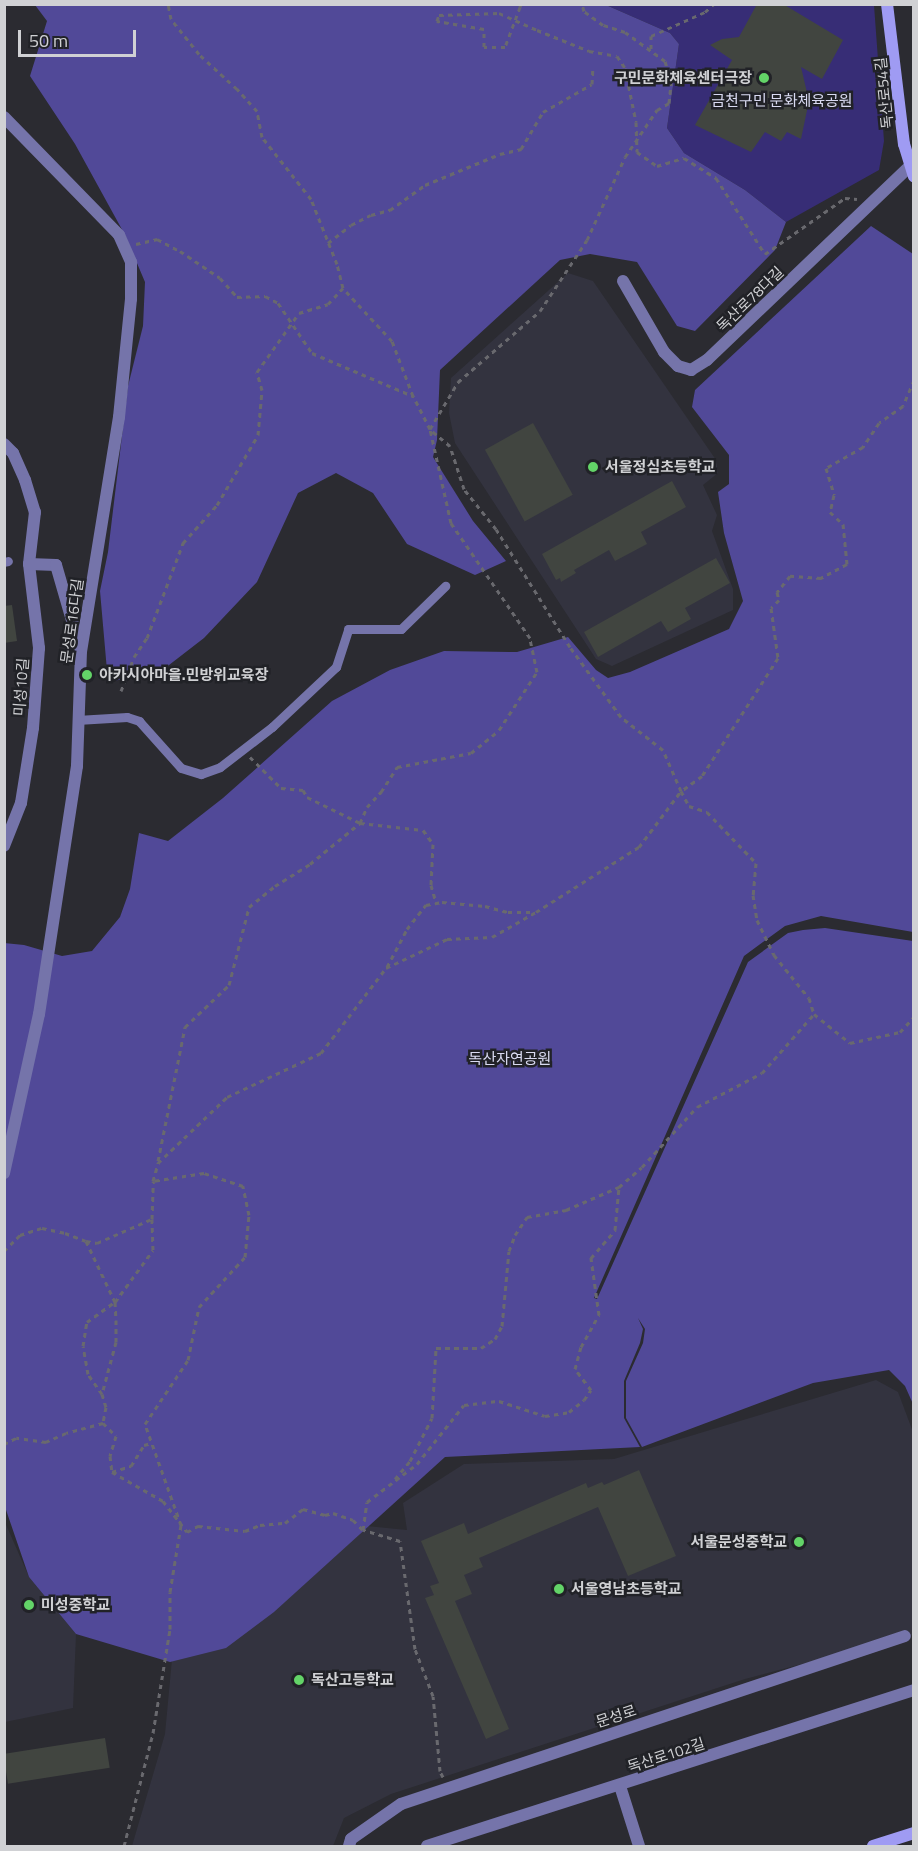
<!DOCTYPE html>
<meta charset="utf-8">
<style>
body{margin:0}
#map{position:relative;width:918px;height:1851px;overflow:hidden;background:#2b2b31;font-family:"Titillium Web","Noto Sans KR",sans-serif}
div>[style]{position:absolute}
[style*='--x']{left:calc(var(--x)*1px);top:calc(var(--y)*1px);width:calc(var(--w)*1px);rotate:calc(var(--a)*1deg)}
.built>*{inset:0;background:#33333f}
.green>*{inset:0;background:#372d76}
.forest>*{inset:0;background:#514998}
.building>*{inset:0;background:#414540;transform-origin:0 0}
.path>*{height:3px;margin-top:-1.5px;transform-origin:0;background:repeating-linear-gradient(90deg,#69696e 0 4.5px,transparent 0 9px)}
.lane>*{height:9px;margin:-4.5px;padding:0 4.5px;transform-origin:4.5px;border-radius:4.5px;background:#7574aa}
.street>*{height:12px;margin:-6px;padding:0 6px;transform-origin:6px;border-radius:6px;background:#7574aa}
.secondary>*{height:12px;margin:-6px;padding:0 6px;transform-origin:6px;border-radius:6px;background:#9f9bf3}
.dots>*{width:16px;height:16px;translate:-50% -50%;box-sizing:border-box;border:3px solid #212227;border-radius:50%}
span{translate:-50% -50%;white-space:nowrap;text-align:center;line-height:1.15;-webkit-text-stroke:5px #212227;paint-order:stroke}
.poi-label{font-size:15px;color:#d0d1d4;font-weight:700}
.right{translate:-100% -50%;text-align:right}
.left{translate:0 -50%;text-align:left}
.street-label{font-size:15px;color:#d0d1d4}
.park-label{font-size:15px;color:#d9daf1}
.frame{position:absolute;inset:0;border:6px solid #d0d1d4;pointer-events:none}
.scale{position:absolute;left:18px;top:30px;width:118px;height:27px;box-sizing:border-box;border:3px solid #d0d1d4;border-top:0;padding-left:8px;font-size:18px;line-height:21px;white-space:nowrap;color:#d0d1d4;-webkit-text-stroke:4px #212227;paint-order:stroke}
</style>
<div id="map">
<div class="built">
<i style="clip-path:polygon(568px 273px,593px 281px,716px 460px,718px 473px,703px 485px,717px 515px,712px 531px,733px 589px,733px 610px,612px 666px,596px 659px,455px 443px,449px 413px,451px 378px)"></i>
<i style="clip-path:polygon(876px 1380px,898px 1392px,913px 1432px,913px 1635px,745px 1679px,391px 1794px,344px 1818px,333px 1846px,132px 1846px,165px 1734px,177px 1606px,204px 1510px,407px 1530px,403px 1503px,464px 1464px,614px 1459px)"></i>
<i style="clip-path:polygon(4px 1520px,29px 1577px,76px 1634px,73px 1708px,5px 1722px)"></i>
</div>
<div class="green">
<i style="clip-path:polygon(606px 5px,874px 5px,884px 141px,879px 170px,786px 222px,745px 190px,684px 153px,667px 128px,679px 44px,670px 33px)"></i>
</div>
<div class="forest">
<i style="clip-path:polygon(35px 5px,606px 5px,670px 33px,679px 44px,667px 128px,684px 153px,745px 190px,786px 222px,775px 250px,695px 331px,677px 326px,637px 262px,590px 254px,560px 260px,440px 370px,437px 440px,433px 457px,473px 521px,506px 561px,475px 575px,407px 544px,373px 493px,336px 473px,298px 493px,257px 582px,204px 638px,160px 672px,108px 682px,100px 591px,108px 552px,128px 386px,143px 326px,145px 282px,125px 235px,75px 144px,30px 76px,47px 21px)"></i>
<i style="clip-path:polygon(871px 226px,913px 254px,913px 932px,821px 916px,785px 926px,744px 956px,594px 1298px,597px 1299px,748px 962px,788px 933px,803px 930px,825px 928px,913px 941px,913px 1404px,905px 1386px,889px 1370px,813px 1383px,642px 1447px,626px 1418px,626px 1381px,643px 1343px,645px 1329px,638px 1318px,643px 1329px,640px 1343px,624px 1381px,624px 1418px,640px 1447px,445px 1457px,274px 1612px,226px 1648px,170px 1662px,76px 1634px,29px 1577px,5px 1507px,4px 943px,24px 945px,62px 956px,92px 951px,120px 917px,130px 889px,139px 833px,168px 841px,223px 798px,332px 701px,390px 670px,444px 651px,517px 652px,568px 637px,596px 670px,608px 678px,630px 672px,729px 629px,743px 601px,724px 533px,718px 492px,729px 484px,729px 455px,692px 407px,695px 390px)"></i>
</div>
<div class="building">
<i style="clip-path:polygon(757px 4px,783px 4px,843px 40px,822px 79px,801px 67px,809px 101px,801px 139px,787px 132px,781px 141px,765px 132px,751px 152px,695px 125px,732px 60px,710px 45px,722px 39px,739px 37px)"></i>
<i style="left:533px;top:423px;width:82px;height:55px;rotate:61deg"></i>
<i style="clip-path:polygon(672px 481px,686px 507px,641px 532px,647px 544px,615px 561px,609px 550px,574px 570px,576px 573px,561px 582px,560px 578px,556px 580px,542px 554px)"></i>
<i style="clip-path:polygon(716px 558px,730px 583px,685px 608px,691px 619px,668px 632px,661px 621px,598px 657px,584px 632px)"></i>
<i style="clip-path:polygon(12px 605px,17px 641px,4px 643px,4px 606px)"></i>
<i style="clip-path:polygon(639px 1470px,676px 1556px,628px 1576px,598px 1507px,479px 1558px,483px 1567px,464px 1575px,472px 1594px,455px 1601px,509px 1729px,486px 1739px,425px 1598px,434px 1595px,430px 1586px,439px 1583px,421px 1541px,464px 1523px,468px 1534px,586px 1483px,588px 1488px,602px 1482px,604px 1485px)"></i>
<i style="left:105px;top:1738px;width:30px;height:103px;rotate:81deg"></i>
</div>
<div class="path">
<i style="--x:521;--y:4;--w:3;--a:108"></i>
<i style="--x:520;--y:7;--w:43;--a:110.6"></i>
<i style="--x:505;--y:47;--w:21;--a:180"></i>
<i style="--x:484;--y:47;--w:18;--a:-90"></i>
<i style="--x:484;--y:29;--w:48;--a:-170.3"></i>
<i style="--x:437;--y:21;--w:6;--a:-72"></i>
<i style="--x:439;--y:15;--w:60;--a:-1.9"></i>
<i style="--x:499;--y:13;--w:42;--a:24.1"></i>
<i style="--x:537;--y:30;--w:56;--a:22"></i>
<i style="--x:589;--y:51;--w:28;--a:10"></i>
<i style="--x:617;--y:56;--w:14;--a:56"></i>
<i style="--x:625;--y:68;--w:55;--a:78.5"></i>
<i style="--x:636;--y:122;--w:30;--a:88"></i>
<i style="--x:637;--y:152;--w:24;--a:35"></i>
<i style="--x:657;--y:166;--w:28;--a:-17"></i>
<i style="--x:684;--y:158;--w:38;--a:32"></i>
<i style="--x:716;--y:178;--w:90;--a:57.2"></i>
<i style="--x:765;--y:254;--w:98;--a:-35"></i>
<i style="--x:845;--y:198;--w:12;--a:5"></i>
<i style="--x:651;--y:49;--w:13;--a:-90"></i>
<i style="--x:651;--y:36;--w:59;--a:-24"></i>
<i style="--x:705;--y:12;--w:12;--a:-42"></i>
<i style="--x:328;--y:243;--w:29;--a:-38"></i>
<i style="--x:351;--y:225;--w:22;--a:-27"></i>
<i style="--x:371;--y:215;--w:20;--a:-15"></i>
<i style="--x:390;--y:210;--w:43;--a:-35.5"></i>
<i style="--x:425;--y:185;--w:81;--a:-22.5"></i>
<i style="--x:500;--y:154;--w:22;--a:-13"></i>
<i style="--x:521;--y:149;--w:43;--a:-59.3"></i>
<i style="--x:543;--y:112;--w:56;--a:-29.7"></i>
<i style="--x:592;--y:84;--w:17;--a:-87"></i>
<i style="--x:136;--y:244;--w:22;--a:-13"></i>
<i style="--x:157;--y:239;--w:26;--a:28"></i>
<i style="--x:180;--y:251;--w:48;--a:34"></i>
<i style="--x:220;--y:278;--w:25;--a:48"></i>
<i style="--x:237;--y:297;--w:28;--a:-2"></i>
<i style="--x:265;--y:296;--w:15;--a:28"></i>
<i style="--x:278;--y:303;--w:60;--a:55.8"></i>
<i style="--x:312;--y:353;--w:110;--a:23.1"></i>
<i style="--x:914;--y:380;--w:28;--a:113"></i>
<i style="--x:903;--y:406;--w:29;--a:145"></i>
<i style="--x:879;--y:423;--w:29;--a:124"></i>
<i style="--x:863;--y:447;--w:43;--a:150.4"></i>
<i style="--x:826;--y:468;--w:28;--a:73"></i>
<i style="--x:834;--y:495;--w:17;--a:103"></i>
<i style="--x:830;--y:512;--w:18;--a:43"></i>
<i style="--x:843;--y:524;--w:40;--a:84.3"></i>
<i style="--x:847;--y:564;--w:30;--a:152"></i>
<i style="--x:821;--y:578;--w:31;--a:-176"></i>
<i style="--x:790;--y:576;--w:21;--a:129"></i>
<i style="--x:777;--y:592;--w:8;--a:76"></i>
<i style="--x:779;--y:600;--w:11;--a:135"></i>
<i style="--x:771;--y:608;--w:50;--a:82"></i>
<i style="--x:778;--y:658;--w:140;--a:122.8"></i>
<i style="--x:702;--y:776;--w:26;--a:144"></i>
<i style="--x:681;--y:791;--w:17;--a:62"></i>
<i style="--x:689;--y:806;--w:19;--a:18"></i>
<i style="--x:707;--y:812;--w:71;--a:46.1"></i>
<i style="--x:756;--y:863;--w:32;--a:95"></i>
<i style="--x:753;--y:895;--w:25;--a:81"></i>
<i style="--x:757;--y:920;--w:39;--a:64"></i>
<i style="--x:774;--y:955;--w:55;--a:50.9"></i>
<i style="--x:809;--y:998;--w:17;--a:73"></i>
<i style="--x:814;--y:1014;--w:46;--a:38.9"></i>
<i style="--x:850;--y:1043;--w:51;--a:-12.4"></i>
<i style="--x:900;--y:1032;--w:21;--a:-47"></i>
<i style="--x:121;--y:691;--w:36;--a:-69"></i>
<i style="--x:134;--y:657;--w:23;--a:-56"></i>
<i style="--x:147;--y:638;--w:102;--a:-69.2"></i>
<i style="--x:183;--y:543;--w:51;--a:-48.2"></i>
<i style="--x:217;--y:505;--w:81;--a:-59.6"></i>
<i style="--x:258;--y:435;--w:45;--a:-84.9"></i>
<i style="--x:262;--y:390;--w:19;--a:-106"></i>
<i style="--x:257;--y:372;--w:72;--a:-54.6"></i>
<i style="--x:299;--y:313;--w:30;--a:-17"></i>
<i style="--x:328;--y:304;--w:22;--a:-47"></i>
<i style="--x:250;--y:757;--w:44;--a:45"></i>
<i style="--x:281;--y:788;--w:22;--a:5"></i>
<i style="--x:303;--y:790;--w:8;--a:60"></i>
<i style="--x:307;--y:797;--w:59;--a:26.1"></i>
<i style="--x:360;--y:823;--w:63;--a:6.3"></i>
<i style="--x:423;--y:830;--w:17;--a:54"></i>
<i style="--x:433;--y:844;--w:41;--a:92.8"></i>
<i style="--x:431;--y:885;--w:19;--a:74"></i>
<i style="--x:387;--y:967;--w:43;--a:-62.2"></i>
<i style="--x:407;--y:929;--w:31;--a:-52"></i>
<i style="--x:426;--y:905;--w:16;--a:-11"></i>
<i style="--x:442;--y:902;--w:43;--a:5.3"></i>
<i style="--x:485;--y:906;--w:24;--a:15"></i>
<i style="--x:508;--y:912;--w:26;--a:0"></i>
<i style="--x:158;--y:1161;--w:137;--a:-78.6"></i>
<i style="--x:185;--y:1027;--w:61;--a:-43.7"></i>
<i style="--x:229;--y:985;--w:81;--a:-75.6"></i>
<i style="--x:249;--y:907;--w:33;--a:-39"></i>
<i style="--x:275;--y:886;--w:41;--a:-32.2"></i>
<i style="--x:310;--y:864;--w:65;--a:-39.4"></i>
<i style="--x:360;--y:823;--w:17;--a:-66"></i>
<i style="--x:367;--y:807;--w:21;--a:-47"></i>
<i style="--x:381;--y:792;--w:30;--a:-57"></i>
<i style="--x:397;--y:767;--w:75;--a:-10.7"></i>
<i style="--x:471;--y:753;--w:36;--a:-39"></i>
<i style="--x:499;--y:730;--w:69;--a:-56.8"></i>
<i style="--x:537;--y:672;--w:35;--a:-102"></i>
<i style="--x:530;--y:638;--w:140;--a:-124.5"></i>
<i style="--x:451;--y:523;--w:96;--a:-102.6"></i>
<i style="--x:430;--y:429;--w:55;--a:-59.2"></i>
<i style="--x:458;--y:382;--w:108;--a:-40.9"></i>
<i style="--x:540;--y:311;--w:85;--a:-56.5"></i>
<i style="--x:587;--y:240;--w:91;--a:-65.4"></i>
<i style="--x:625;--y:157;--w:57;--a:-55.8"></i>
<i style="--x:657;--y:110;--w:14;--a:-30"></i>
<i style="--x:669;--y:103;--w:20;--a:-84"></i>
<i style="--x:671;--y:83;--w:23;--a:-105"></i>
<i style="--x:665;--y:61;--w:49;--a:-144.1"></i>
<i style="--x:625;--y:32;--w:23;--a:-162"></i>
<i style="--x:603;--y:25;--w:24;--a:-144"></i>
<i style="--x:584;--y:11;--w:7;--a:-106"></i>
<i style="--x:86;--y:1241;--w:11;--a:10"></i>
<i style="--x:97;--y:1243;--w:60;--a:-23.6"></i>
<i style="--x:152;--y:1219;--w:38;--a:-88"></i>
<i style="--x:4;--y:1251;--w:23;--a:-45"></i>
<i style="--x:20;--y:1235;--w:23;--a:-18"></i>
<i style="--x:42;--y:1228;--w:24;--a:12"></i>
<i style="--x:65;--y:1233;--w:22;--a:21"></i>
<i style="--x:86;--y:1241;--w:68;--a:64.6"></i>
<i style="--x:115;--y:1302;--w:18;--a:87"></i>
<i style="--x:116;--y:1320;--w:22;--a:90"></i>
<i style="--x:116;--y:1342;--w:54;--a:105.1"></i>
<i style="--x:102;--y:1394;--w:14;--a:73"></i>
<i style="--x:106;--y:1407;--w:16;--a:101"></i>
<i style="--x:103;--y:1423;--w:38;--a:165"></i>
<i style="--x:66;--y:1433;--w:22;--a:156"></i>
<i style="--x:46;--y:1442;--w:30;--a:-172"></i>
<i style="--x:16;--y:1438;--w:13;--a:153"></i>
<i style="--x:102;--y:1394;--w:24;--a:-125"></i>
<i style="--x:88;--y:1374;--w:28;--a:-100"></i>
<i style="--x:83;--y:1346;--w:24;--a:-81"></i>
<i style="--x:87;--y:1322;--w:34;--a:-36"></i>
<i style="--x:115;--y:1302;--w:64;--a:-53.8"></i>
<i style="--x:153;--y:1250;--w:31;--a:-92"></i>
<i style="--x:103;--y:1423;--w:18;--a:45"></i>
<i style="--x:116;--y:1436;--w:21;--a:107"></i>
<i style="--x:110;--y:1456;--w:16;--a:83"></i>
<i style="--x:112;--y:1472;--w:20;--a:-18"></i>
<i style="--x:131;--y:1466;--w:25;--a:-58"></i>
<i style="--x:144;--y:1445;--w:8;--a:-14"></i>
<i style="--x:112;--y:1472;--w:59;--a:29.6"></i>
<i style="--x:163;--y:1501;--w:39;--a:52"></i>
<i style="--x:187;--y:1532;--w:13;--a:-29"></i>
<i style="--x:198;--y:1526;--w:47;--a:6.1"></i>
<i style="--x:245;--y:1531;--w:16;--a:-22"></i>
<i style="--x:260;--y:1525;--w:25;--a:-5"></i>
<i style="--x:285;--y:1523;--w:23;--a:-38"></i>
<i style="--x:303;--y:1509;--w:23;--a:15"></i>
<i style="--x:325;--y:1515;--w:8;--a:-14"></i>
<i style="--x:333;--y:1513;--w:21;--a:19"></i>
<i style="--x:353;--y:1520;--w:14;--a:45"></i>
<i style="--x:395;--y:1479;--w:23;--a:-50"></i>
<i style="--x:410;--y:1461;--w:48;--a:-62.9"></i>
<i style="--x:432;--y:1418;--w:70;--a:-86.7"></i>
<i style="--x:436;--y:1348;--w:45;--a:0"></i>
<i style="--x:481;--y:1348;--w:17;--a:-33"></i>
<i style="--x:495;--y:1339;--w:15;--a:-62"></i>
<i style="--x:502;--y:1326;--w:75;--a:-84.7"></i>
<i style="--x:509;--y:1251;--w:17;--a:-69"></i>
<i style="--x:515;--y:1235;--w:22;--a:-56"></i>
<i style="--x:527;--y:1217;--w:40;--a:-10"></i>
<i style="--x:566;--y:1210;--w:58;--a:-23.5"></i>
<i style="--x:443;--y:1777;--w:7;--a:-117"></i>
<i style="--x:440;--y:1771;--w:75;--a:-95.3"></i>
<i style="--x:433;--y:1696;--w:50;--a:-111"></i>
<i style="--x:415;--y:1649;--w:109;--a:-97.9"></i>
<i style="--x:400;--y:1541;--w:39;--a:-163"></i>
<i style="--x:363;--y:1530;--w:28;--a:-82"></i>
<i style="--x:367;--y:1502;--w:63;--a:-37.2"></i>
<i style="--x:417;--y:1464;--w:75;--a:-51.5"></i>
<i style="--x:464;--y:1405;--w:35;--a:-7"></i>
<i style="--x:499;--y:1401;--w:48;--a:18.1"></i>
<i style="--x:545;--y:1416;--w:24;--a:-9"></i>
<i style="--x:569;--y:1412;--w:19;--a:-39"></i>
<i style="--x:584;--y:1400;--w:12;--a:-55"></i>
<i style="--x:591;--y:1390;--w:26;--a:-127"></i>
<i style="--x:575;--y:1369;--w:23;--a:-75"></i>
<i style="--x:581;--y:1347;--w:37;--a:-61"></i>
<i style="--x:599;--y:1315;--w:58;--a:-98"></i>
<i style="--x:591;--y:1258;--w:37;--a:-49"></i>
<i style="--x:615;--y:1230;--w:43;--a:-84.7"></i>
<i style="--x:619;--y:1187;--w:30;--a:-41"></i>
<i style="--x:642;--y:1167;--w:81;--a:-47.5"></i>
<i style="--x:697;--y:1107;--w:73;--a:-27.6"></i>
<i style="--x:762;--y:1073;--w:79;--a:-48.6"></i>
<i style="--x:124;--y:1846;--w:117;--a:-75.6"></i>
<i style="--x:153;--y:1733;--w:105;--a:-80.7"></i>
<i style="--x:170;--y:1629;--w:37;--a:-90"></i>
<i style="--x:170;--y:1592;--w:68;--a:-80.7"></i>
<i style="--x:181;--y:1525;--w:107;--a:-109.6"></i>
<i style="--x:145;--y:1424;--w:77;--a:-56.1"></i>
<i style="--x:188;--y:1360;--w:54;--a:-78.3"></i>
<i style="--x:199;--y:1307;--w:68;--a:-47.4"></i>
<i style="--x:245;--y:1257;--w:42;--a:-84.6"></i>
<i style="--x:249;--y:1215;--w:30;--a:-102"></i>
<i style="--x:243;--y:1186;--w:41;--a:-161.6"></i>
<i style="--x:204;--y:1173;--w:52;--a:171.1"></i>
<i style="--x:153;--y:1181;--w:19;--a:-74"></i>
<i style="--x:158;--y:1163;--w:95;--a:-43.7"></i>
<i style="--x:227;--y:1097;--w:104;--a:-25.1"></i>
<i style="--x:321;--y:1053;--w:107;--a:-52.6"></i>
<i style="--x:386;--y:968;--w:68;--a:-25.4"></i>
<i style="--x:447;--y:939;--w:45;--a:-2.5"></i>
<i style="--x:492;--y:937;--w:51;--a:-29.6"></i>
<i style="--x:536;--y:912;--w:122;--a:-32.3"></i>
<i style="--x:639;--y:847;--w:70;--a:-53.1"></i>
<i style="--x:681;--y:791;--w:45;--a:-113.7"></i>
<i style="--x:663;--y:750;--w:53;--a:-141.8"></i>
<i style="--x:621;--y:717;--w:87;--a:-126.1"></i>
<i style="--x:570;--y:647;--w:139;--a:-122.1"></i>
<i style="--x:496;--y:529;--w:51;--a:-128.7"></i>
<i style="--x:464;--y:489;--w:45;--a:-108"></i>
<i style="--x:450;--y:446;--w:26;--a:-140"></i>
<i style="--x:430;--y:429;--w:37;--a:-117"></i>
<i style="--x:413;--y:396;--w:59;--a:-110.9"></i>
<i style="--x:392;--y:341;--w:72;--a:-132.8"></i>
<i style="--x:343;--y:288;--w:25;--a:-104"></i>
<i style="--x:337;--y:264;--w:70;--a:-111.8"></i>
<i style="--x:311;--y:199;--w:79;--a:-128.3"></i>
<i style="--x:262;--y:137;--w:26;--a:-101"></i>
<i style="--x:257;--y:111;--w:30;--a:-132"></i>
<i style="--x:237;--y:89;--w:52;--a:-137.4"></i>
<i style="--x:199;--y:54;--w:45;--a:-128.7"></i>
<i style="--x:171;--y:19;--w:15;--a:-101"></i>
</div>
<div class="lane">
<i style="--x:4;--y:562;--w:4;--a:-14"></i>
<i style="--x:77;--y:720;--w:50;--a:-3.4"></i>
<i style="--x:127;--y:717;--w:13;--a:18"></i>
<i style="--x:139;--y:721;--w:63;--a:48.2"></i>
<i style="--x:181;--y:768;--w:21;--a:17"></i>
<i style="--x:201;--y:774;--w:20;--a:-20"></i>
<i style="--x:220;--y:767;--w:66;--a:-37.6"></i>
<i style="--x:272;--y:727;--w:88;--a:-43.2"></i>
<i style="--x:336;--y:667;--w:40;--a:-72"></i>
<i style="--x:348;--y:629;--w:53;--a:0"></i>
<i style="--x:401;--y:629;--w:62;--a:-44.3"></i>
</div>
<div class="street">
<i style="--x:4;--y:117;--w:165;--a:45.7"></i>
<i style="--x:119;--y:235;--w:30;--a:66"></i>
<i style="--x:131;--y:262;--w:37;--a:90"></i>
<i style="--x:131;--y:299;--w:119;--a:95.8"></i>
<i style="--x:119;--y:417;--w:237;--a:99.2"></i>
<i style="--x:81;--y:651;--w:115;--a:92"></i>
<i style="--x:77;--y:766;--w:251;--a:98.7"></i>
<i style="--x:39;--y:1014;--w:163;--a:102.4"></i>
<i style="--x:623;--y:281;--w:82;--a:60"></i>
<i style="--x:664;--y:352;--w:20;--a:45"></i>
<i style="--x:678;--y:366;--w:14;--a:17"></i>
<i style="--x:691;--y:370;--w:19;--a:-32"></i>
<i style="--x:707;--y:360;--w:281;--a:-43.7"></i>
<i style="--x:4;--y:444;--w:13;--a:45"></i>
<i style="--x:13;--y:453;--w:30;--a:66"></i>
<i style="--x:25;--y:480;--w:34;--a:73"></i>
<i style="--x:35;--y:512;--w:52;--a:96.6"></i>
<i style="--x:29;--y:564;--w:85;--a:83.2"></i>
<i style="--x:39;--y:648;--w:80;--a:94.3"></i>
<i style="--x:33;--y:728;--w:76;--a:99.1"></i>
<i style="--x:21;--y:803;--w:46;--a:111.6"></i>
<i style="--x:29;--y:564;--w:27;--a:2"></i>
<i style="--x:56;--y:565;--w:86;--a:73.9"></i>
<i style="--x:620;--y:1786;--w:63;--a:72.4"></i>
<i style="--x:349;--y:1846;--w:7;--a:-74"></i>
<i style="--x:351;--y:1839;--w:61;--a:-35"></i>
<i style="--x:401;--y:1804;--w:531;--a:-18.43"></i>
<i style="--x:427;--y:1846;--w:511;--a:-17.76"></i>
</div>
<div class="secondary">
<i style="--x:887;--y:4;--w:141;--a:83.1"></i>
<i style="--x:904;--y:144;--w:34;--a:73"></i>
<i style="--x:873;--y:1846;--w:43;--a:-17.6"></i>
</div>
<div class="dots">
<i style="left:764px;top:78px;background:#63d468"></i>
<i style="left:593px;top:467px;background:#63d468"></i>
<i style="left:87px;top:675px;background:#63d468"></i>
<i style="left:799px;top:1542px;background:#63d468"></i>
<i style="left:559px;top:1589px;background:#63d468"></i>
<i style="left:29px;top:1605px;background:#63d468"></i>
<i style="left:299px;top:1680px;background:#63d468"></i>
</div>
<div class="poi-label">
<span class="right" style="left:752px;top:78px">구민문화체육센터극장</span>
<span class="left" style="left:605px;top:467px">서울정심초등학교</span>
<span class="left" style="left:99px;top:675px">아카시아마을.민방위교육장</span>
<span class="right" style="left:787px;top:1542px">서울문성중학교</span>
<span class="left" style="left:571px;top:1589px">서울영남초등학교</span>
<span class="left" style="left:41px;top:1605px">미성중학교</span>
<span class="left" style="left:311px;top:1680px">독산고등학교</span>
</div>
<div class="street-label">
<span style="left:884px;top:93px;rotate:-96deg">독산로54길</span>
<span style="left:750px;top:299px;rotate:-44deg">독산로78다길</span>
<span style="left:72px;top:621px;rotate:-82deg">문성로16다길</span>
<span style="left:21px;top:687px;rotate:-86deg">미성10길</span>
<span style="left:616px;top:1716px;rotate:-18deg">문성로</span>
<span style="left:666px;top:1755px;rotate:-18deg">독산로102길</span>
</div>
<div class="park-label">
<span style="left:782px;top:101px">금천구민 문화체육공원</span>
<span style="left:510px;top:1059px">독산자연공원</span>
</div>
<div class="frame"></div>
<div class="scale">50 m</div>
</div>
